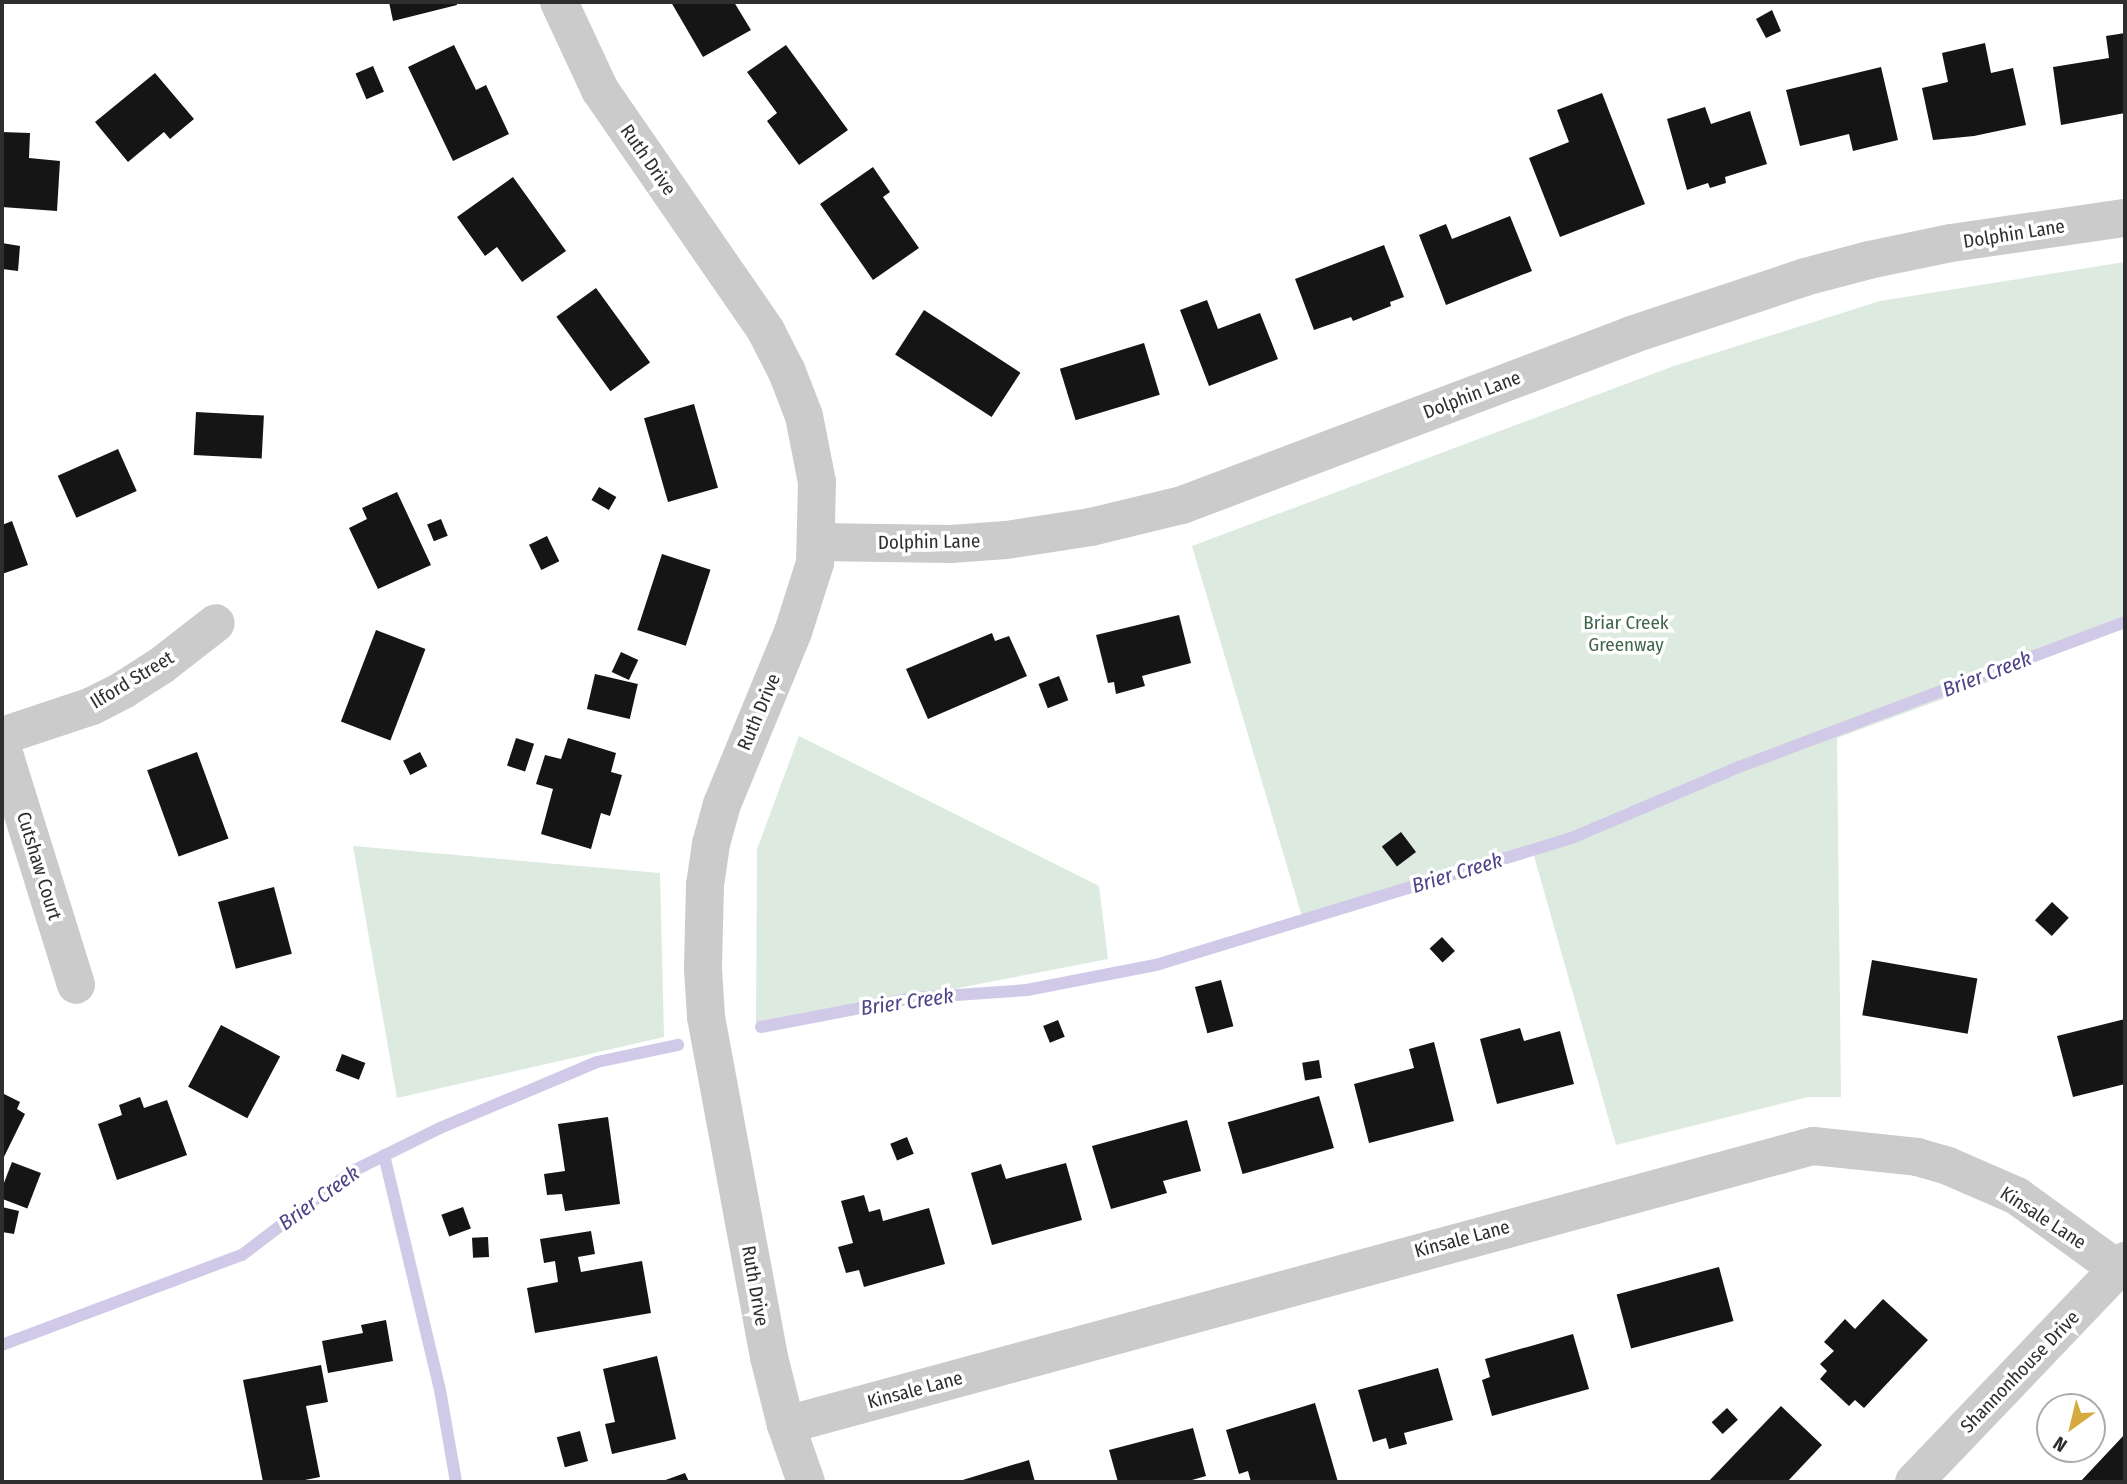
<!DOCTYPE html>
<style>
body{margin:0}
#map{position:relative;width:2127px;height:1484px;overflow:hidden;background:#fff;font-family:"Fira Sans Condensed",sans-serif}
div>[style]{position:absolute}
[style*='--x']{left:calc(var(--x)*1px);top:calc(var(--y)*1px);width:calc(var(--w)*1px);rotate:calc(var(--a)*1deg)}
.green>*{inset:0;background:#dceae0}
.stream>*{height:12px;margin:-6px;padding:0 6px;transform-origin:6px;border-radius:6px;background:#d0cae8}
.building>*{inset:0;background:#151515;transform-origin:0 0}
.street>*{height:38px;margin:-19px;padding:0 19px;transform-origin:19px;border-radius:19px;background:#cbcbcb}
span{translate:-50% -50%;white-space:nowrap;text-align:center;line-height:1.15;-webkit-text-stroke:7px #fff;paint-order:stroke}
.street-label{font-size:19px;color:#2e2e2e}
.park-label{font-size:19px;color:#3f654b}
.water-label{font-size:21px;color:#4f4388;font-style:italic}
.frame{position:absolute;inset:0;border:4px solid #2e2e2e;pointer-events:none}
.north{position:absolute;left:2036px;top:1393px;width:70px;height:70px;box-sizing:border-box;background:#fff;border:2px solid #ababab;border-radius:50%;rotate:214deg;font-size:19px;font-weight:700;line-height:28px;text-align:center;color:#2e2e2e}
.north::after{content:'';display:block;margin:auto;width:24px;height:32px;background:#d5ab3f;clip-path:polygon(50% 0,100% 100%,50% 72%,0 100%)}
</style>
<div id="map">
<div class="green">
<i style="clip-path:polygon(2125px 262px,2125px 618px,2016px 672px,1837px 738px,1841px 1097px,1808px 1097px,1616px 1145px,1532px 849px,1303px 920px,1192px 546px,1674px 366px,1880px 301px)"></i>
<i style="clip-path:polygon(799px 736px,1099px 886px,1108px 959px,756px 1027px,757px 849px)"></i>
<i style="clip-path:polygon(353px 846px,660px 873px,664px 1037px,397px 1098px)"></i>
</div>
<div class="stream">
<i style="--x:761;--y:1027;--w:155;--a:-10.8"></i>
<i style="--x:913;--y:998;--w:114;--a:-4"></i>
<i style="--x:1027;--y:990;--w:131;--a:-11"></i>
<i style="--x:1156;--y:965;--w:437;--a:-17"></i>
<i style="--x:1574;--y:837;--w:179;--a:-23"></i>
<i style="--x:1739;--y:767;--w:412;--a:-20.6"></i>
<i style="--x:384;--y:1155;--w:242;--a:76.6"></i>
<i style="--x:440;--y:1390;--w:93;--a:80.1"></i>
<i style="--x:2;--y:1345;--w:256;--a:-20.6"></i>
<i style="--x:242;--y:1255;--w:137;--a:-37.3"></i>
<i style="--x:351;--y:1172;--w:99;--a:-26.3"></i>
<i style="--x:440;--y:1128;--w:170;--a:-22.8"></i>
<i style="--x:597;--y:1062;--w:83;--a:-11.9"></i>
</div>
<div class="building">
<i style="clip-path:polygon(389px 2px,456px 2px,457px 5px,393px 21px)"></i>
<i style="clip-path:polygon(671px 2px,734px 2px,751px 30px,703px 57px)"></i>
<i style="clip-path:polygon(1772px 10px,1781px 31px,1766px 38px,1756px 19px)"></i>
<i style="clip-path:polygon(2125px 33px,2125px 113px,2061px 125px,2053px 67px,2109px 58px,2106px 36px)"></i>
<i style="clip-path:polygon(1985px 43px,1991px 73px,2013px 68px,2026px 125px,1974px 136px,1933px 140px,1922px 88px,1948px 82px,1942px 53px)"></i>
<i style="clip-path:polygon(454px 45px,476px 90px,486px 85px,509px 134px,453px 161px,408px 67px)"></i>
<i style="clip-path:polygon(786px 45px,848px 130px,799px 165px,767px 121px,777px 113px,747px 72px)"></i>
<i style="left:373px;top:66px;width:28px;height:19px;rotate:67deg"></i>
<i style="clip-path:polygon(1881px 67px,1898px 140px,1853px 151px,1849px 134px,1800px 146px,1786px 90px)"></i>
<i style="clip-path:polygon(155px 73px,194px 119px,170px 139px,164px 132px,128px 162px,95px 122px)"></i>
<i style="clip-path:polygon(1602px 93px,1645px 204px,1560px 237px,1529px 158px,1569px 142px,1557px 110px)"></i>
<i style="clip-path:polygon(1705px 107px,1711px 124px,1750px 111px,1767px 164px,1725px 177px,1726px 183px,1710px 188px,1708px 183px,1687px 190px,1667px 119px)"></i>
<i style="clip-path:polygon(2px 132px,30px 133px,29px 158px,60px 161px,57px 211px,2px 207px)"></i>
<i style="clip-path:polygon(873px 167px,890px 192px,883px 197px,919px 248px,873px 280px,820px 204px)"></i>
<i style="clip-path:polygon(513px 177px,566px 251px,522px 282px,497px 247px,485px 256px,457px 217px)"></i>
<i style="clip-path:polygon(1510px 216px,1532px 271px,1446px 305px,1419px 235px,1446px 224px,1452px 239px)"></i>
<i style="clip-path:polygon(2px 243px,20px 246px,18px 271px,2px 269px)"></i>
<i style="clip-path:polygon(1384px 245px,1404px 297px,1390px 302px,1391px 306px,1353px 321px,1351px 317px,1314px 330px,1295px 279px)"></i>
<i style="left:596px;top:288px;width:92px;height:49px;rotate:54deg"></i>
<i style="clip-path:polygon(1207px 300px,1218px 329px,1260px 313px,1278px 359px,1209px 386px,1180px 310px)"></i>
<i style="left:924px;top:310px;width:115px;height:53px;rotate:33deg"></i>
<i style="left:1144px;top:343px;width:54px;height:88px;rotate:73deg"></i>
<i style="left:694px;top:404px;width:87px;height:52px;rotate:74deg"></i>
<i style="left:196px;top:412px;width:68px;height:43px;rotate:3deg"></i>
<i style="left:118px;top:449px;width:46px;height:66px;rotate:66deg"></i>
<i style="left:599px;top:487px;width:20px;height:15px;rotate:30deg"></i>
<i style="clip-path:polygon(397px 492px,431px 565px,378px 589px,349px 528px,367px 519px,362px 508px)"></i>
<i style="left:441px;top:519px;width:18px;height:15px;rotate:68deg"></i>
<i style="clip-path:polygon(12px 521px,28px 565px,2px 574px,2px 525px)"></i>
<i style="left:547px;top:536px;width:28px;height:20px;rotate:64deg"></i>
<i style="left:662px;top:554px;width:51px;height:80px;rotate:18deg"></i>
<i style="clip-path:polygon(1179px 615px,1191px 663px,1142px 676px,1145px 686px,1116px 694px,1114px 682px,1108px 683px,1096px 635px)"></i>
<i style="left:376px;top:630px;width:53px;height:98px;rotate:21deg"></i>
<i style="clip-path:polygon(992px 633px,995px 641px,1009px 636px,1027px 676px,928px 719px,906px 669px)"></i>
<i style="left:621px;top:652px;width:19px;height:22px;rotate:25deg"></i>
<i style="left:595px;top:674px;width:44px;height:36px;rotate:13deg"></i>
<i style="left:1059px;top:676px;width:26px;height:22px;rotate:69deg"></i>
<i style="left:516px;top:738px;width:19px;height:29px;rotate:18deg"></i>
<i style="clip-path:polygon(568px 738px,616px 753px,611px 772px,622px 775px,610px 816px,601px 813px,591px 849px,541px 834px,553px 789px,536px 784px,545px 755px,561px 759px)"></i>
<i style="left:197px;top:752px;width:92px;height:53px;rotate:70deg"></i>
<i style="left:420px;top:752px;width:16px;height:19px;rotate:63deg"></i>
<i style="left:1401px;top:832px;width:25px;height:24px;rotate:53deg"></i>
<i style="left:274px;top:887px;width:69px;height:58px;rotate:75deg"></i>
<i style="left:2052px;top:902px;width:23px;height:25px;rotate:43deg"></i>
<i style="left:1442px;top:937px;width:19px;height:17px;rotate:47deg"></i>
<i style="left:1872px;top:960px;width:107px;height:56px;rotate:10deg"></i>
<i style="left:1221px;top:980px;width:48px;height:27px;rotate:75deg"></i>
<i style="clip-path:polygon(2125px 1019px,2125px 1084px,2073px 1097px,2057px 1036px)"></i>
<i style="left:1058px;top:1020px;width:18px;height:16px;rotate:68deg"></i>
<i style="left:221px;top:1025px;width:67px;height:70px;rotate:28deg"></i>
<i style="clip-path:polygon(1520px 1028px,1524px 1041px,1560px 1031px,1574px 1084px,1497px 1104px,1480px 1039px)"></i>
<i style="clip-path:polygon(1434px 1042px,1454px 1121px,1369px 1143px,1354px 1084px,1414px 1068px,1409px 1049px)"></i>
<i style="left:342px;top:1054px;width:25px;height:18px;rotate:21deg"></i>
<i style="left:1319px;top:1060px;width:18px;height:17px;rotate:81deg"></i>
<i style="clip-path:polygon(2px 1093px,20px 1102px,17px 1109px,25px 1114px,2px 1161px)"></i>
<i style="left:1319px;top:1096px;width:54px;height:95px;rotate:74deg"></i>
<i style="clip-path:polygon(140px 1097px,144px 1108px,167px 1100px,187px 1155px,117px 1180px,98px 1124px,122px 1115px,119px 1105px)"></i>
<i style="clip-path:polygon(608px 1117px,620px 1204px,565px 1211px,562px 1194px,547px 1195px,544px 1174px,565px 1171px,558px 1124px)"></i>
<i style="clip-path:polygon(1187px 1120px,1201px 1171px,1163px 1181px,1167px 1193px,1111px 1209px,1092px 1146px)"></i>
<i style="left:907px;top:1137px;width:18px;height:18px;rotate:68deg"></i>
<i style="left:12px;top:1162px;width:31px;height:38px;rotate:21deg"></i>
<i style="clip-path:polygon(1066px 1163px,1082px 1220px,992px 1245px,971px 1173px,1001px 1164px,1006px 1179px)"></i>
<i style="clip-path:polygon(864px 1195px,869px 1212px,880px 1209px,883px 1221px,929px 1208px,945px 1264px,864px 1287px,859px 1270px,846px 1273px,838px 1247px,853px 1243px,841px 1201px)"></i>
<i style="clip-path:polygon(2px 1207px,19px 1211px,14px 1234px,2px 1232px)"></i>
<i style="left:463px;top:1207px;width:23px;height:23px;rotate:70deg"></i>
<i style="clip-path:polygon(591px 1231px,595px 1254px,578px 1257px,581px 1272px,642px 1261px,651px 1313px,535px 1333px,527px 1288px,558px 1282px,555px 1261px,544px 1263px,540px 1239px)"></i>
<i style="left:488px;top:1237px;width:20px;height:16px;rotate:87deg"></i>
<i style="left:1719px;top:1267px;width:56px;height:106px;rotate:75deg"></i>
<i style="clip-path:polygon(1883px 1299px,1928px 1340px,1864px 1408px,1855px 1400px,1849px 1406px,1820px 1379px,1827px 1371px,1820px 1364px,1834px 1351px,1824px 1342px,1845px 1319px,1855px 1329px)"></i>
<i style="clip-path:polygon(386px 1320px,393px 1361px,328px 1373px,322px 1341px,363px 1333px,361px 1325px)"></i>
<i style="clip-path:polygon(1573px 1334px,1589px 1389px,1492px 1416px,1482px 1380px,1490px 1377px,1485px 1359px)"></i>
<i style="clip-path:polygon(657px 1356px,676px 1439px,612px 1454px,605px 1424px,615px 1422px,603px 1369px)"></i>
<i style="clip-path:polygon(321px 1365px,328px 1402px,306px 1406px,320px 1477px,295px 1482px,263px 1482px,243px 1380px)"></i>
<i style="clip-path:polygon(1438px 1368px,1453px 1420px,1404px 1433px,1407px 1444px,1389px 1449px,1386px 1438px,1373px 1442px,1358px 1390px)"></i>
<i style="clip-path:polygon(1315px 1403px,1338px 1482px,1251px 1482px,1248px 1471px,1239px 1474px,1226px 1430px)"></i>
<i style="clip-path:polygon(1781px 1406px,1822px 1445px,1787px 1482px,1708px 1482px)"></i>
<i style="left:1727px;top:1408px;width:16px;height:21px;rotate:47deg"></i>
<i style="clip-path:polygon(1193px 1428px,1206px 1476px,1185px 1482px,1118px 1482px,1109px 1450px)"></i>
<i style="left:580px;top:1431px;width:31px;height:24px;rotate:75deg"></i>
<i style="clip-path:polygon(2125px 1434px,2125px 1482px,2080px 1482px)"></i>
<i style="clip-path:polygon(1029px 1460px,1035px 1482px,956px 1482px)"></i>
<i style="clip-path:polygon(685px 1473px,689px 1482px,660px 1482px)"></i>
</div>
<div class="street">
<i style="--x:559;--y:2;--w:97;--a:65"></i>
<i style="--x:600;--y:90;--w:293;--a:55.4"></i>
<i style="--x:766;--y:331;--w:46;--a:62.9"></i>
<i style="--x:787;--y:372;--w:47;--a:68.9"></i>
<i style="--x:804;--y:416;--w:67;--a:78.9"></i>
<i style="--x:817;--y:482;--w:81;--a:91.4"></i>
<i style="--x:815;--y:563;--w:72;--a:107.7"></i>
<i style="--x:793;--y:632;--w:186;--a:112.4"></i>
<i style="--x:722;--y:804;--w:41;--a:105.4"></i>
<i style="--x:711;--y:844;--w:41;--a:98.3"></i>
<i style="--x:705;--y:885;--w:84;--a:91.4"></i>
<i style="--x:703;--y:969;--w:48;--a:86.4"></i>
<i style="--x:706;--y:1017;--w:346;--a:79.5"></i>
<i style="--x:769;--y:1357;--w:70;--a:76"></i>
<i style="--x:786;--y:1425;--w:60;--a:70.7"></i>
<i style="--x:816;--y:542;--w:135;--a:0.8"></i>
<i style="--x:951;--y:544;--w:55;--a:-4.2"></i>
<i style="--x:1006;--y:540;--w:86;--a:-8.7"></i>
<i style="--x:1091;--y:527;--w:94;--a:-13.6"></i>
<i style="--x:1182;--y:505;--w:480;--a:-20.7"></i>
<i style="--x:1631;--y:335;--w:183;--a:-18.4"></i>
<i style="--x:1805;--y:277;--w:66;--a:-14.9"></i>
<i style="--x:1869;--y:260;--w:84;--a:-11.7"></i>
<i style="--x:1951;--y:243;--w:176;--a:-8.2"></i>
<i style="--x:2;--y:736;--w:95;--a:-18.4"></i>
<i style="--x:92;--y:706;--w:35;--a:-27"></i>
<i style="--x:123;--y:690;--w:46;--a:-32.7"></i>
<i style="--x:162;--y:665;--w:68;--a:-37.9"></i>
<i style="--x:2;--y:747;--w:249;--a:72.7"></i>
<i style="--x:786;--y:1425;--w:1064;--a:-15.2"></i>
<i style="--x:1813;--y:1146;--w:105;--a:6"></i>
<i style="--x:1917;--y:1157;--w:32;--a:16"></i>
<i style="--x:1948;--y:1166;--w:75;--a:23.5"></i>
<i style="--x:2017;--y:1196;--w:125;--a:35.9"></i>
<i style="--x:1914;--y:1482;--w:306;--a:-46.3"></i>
</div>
<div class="street-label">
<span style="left:648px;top:160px;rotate:55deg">Ruth Drive</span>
<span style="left:2014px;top:234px;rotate:-9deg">Dolphin Lane</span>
<span style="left:1472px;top:395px;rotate:-21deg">Dolphin Lane</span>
<span style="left:929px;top:542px;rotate:-1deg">Dolphin Lane</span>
<span style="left:132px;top:680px;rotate:-31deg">Ilford Street</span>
<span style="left:759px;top:712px;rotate:-67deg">Ruth Drive</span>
<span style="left:39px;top:866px;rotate:73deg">Cutshaw Court</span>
<span style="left:2043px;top:1218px;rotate:33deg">Kinsale Lane</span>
<span style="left:1462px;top:1239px;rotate:-15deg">Kinsale Lane</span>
<span style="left:755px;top:1286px;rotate:80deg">Ruth Drive</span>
<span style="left:2020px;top:1372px;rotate:-46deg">Shannonhouse Drive</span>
<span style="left:915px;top:1390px;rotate:-15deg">Kinsale Lane</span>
</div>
<div class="park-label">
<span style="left:1626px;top:634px">Briar Creek<br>Greenway</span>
</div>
<div class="water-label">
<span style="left:1987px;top:674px;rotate:-21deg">Brier Creek</span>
<span style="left:1457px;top:873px;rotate:-17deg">Brier Creek</span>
<span style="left:907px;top:1002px;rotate:-8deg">Brier Creek</span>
<span style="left:319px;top:1198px;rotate:-36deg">Brier Creek</span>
</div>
<div class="frame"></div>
<div class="north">N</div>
</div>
